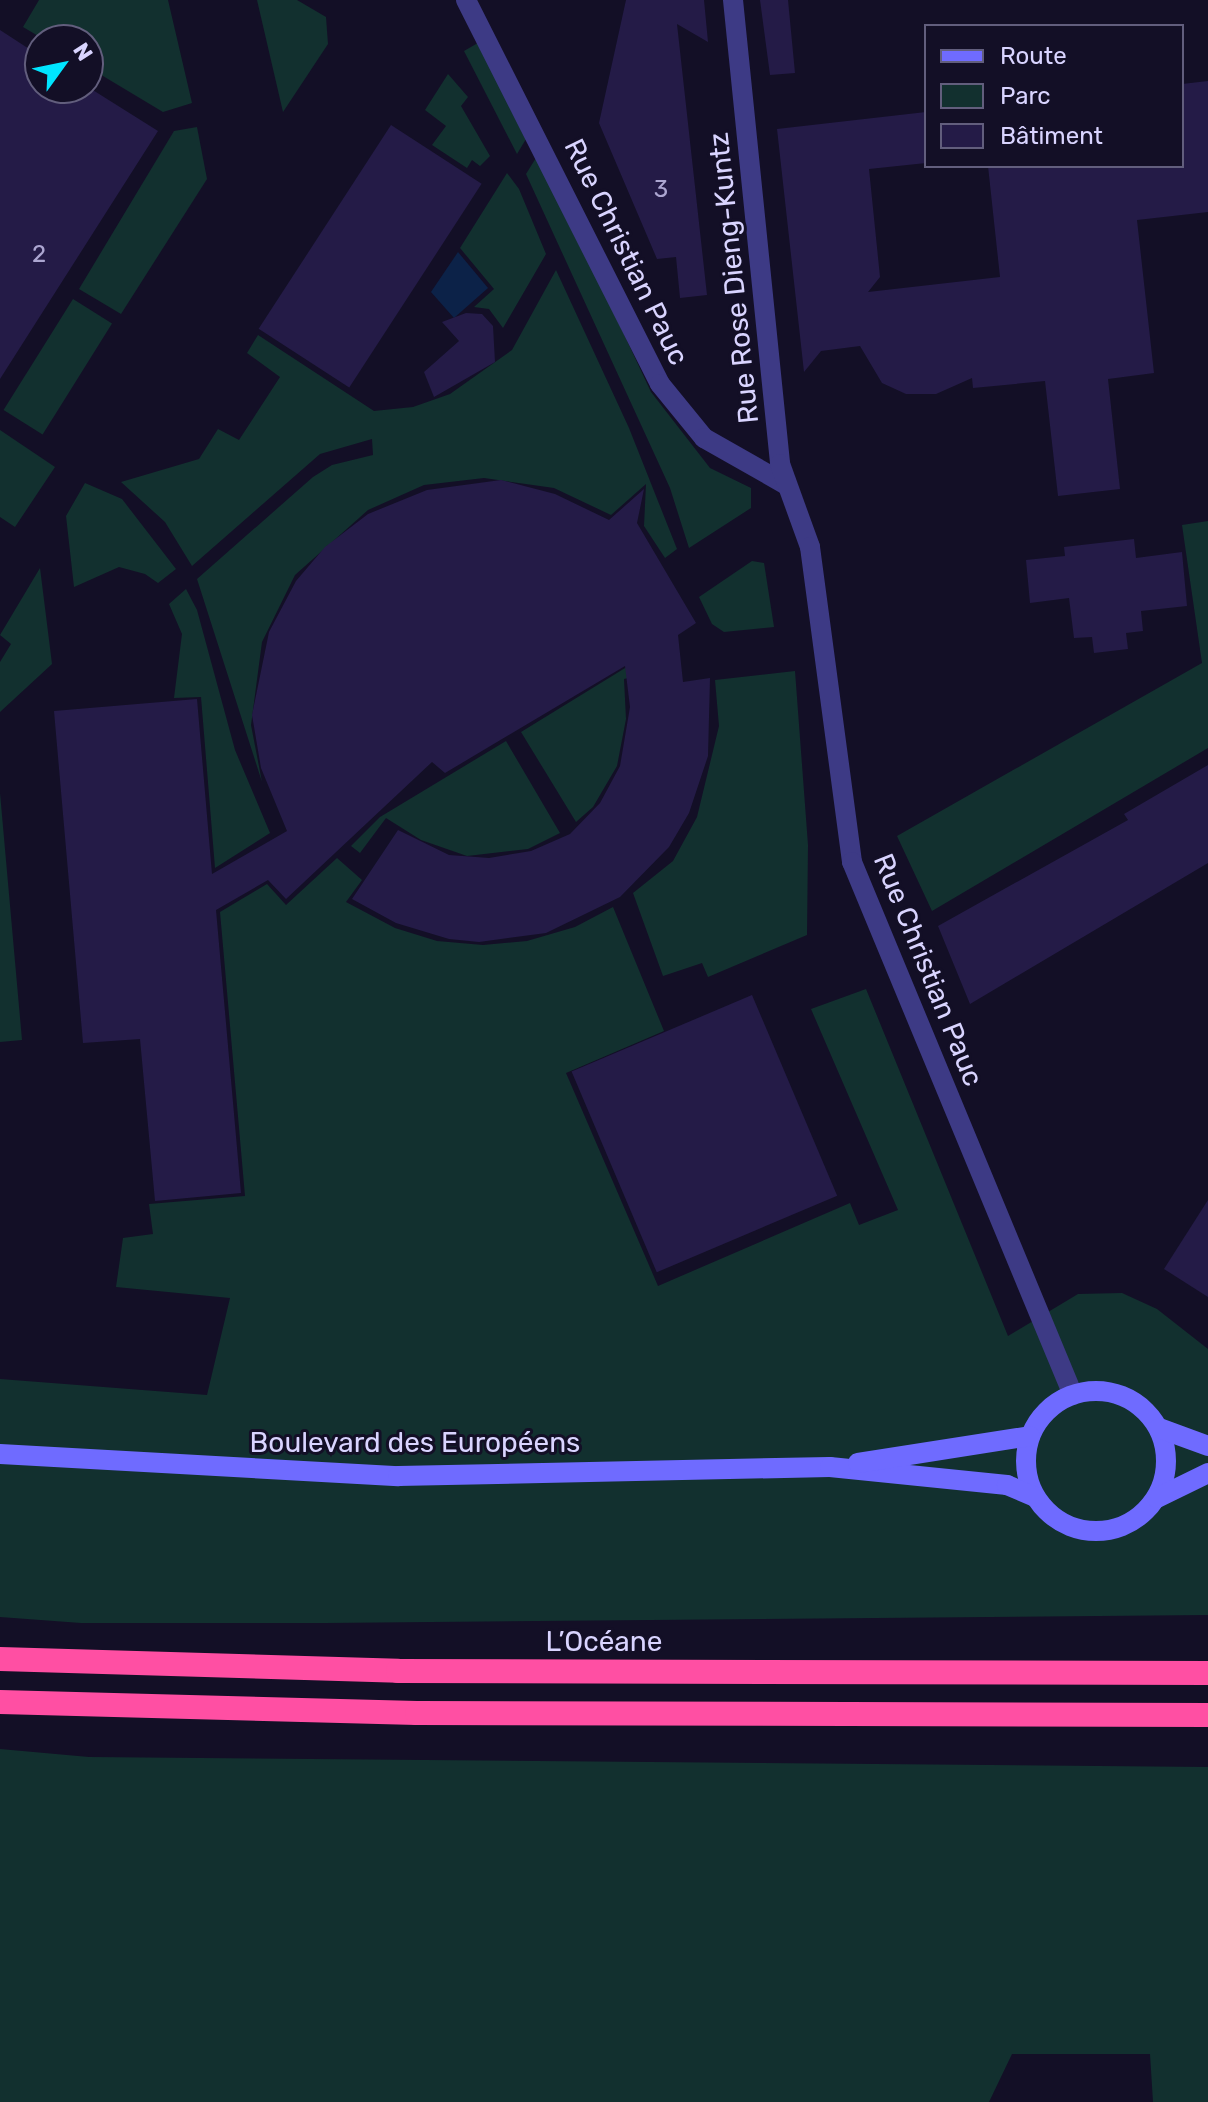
<!DOCTYPE html>
<meta charset="utf-8">
<style>
body{margin:0}
#map{position:relative;width:1208px;height:2102px;overflow:hidden;background:#130f26;font-family:Rubik,sans-serif}
div>[style]{position:absolute}
[style*='--x']{left:calc(var(--x)*1px);top:calc(var(--y)*1px);width:calc(var(--w)*1px);rotate:calc(var(--a)*1deg)}
.green>*{inset:0;background:#12302f;transform-origin:0 0}
.water>*{inset:0;background:#0c2248}
.building>*{inset:0;background:#241b47;transform-origin:0 0}
.street>*{height:20px;margin:-10px;padding:0 10px;transform-origin:10px;border-radius:10px;background:#3d3a85}
.secondary>*{height:20px;margin:-10px;padding:0 10px;transform-origin:10px;border-radius:10px;background:#6f6bff}
.secondary>.ring{margin:-10px;padding:0;box-sizing:content-box;background:none;border:20px solid #6f6bff;border-radius:50%}
.highway>*{height:24px;margin:-12px;padding:0 12px;transform-origin:12px;border-radius:12px;background:#ff4fa3}
span{translate:-50% -50%;white-space:nowrap;text-align:center;line-height:1.15;-webkit-text-stroke:6px #130f26;paint-order:stroke}
.number-label{font-size:24px;color:#aca6d1}
.number-label span{-webkit-text-stroke-width:0}
.street-label{font-size:28px;color:#d9d4ff}
.legend{position:absolute;left:924px;top:24px;width:260px;height:144px;box-sizing:border-box;background:#130f26;border:2px solid #625e7d;margin:0;padding:10px 14px;list-style:none;font-size:24px;color:#d9d4ff}
.legend li{display:flex;align-items:center;gap:16px;height:40px}
.legend b{width:40px;border:2px solid #625e7d}
.north{position:absolute;left:24px;top:24px;width:80px;height:80px;box-sizing:border-box;background:#130f26;border:2px solid #625e7d;border-radius:50%;rotate:57deg;font-size:22px;font-weight:700;line-height:32px;text-align:center;color:#d9d4ff}
.north::after{content:'';display:block;margin:auto;width:28px;height:36px;background:#00e5ff;clip-path:polygon(50% 0,100% 100%,50% 72%,0 100%)}
</style>
<div id="map">
<div class="green">
<i style="clip-path:polygon(39px 0,168px 0,192px 103px,163px 112px,88px 67px,88px 40px,45px 40px,23px 27px)"></i>
<i style="clip-path:polygon(257px 0,297px 0,326px 17px,328px 44px,283px 112px)"></i>
<i style="clip-path:polygon(483px 40px,529px 134px,517px 154px,464px 51px)"></i>
<i style="clip-path:polygon(448px 74px,468px 97px,461px 106px,490px 156px,480px 166px,472px 160px,467px 168px,432px 145px,446px 126px,425px 110px)"></i>
<i style="clip-path:polygon(197px 127px,207px 179px,121px 314px,79px 289px,174px 131px)"></i>
<i style="clip-path:polygon(539px 153px,651px 392px,710px 468px,751px 488px,751px 508px,689px 548px,670px 488px,526px 174px)"></i>
<i style="clip-path:polygon(507px 173px,519px 189px,546px 254px,503px 328px,489px 309px,474px 307px,494px 289px,460px 248px)"></i>
<i style="clip-path:polygon(556px 270px,629px 428px,677px 549px,665px 558px,644px 526px,646px 484px,611px 515px,554px 488px,484px 478px,424px 485px,368px 510px,295px 575px,262px 642px,251px 725px,262px 782px,197px 579px,313px 477px,332px 465px,373px 455px,372px 439px,320px 454px,192px 566px,165px 522px,121px 482px,199px 459px,218px 429px,239px 440px,280px 377px,247px 353px,258px 335px,374px 411px,413px 407px,450px 394px,512px 350px)"></i>
<i style="left:73px;top:299px;width:46px;height:131px;rotate:32deg"></i>
<i style="clip-path:polygon(0 430px,55px 467px,15px 527px,0 517px)"></i>
<i style="clip-path:polygon(85px 483px,122px 499px,176px 569px,158px 583px,145px 574px,119px 567px,74px 587px,66px 516px)"></i>
<i style="clip-path:polygon(1208px 521px,1208px 748px,932px 911px,897px 836px,1202px 663px,1182px 525px)"></i>
<i style="clip-path:polygon(752px 561px,764px 563px,774px 627px,724px 632px,712px 624px,699px 597px)"></i>
<i style="clip-path:polygon(40px 568px,52px 664px,0 712px,0 662px,11px 644px,0 635px)"></i>
<i style="clip-path:polygon(186px 589px,197px 610px,235px 750px,270px 833px,215px 868px,201px 697px,174px 698px,182px 634px,169px 604px)"></i>
<i style="clip-path:polygon(643px 657px,649px 673px,624px 679px,626px 719px,617px 766px,593px 807px,576px 822px,521px 732px)"></i>
<i style="clip-path:polygon(795px 671px,808px 845px,807px 935px,708px 977px,702px 963px,663px 976px,633px 893px,673px 861px,697px 817px,719px 726px,715px 680px)"></i>
<i style="clip-path:polygon(506px 741px,560px 833px,528px 849px,467px 856px,421px 840px,386px 818px,360px 853px,351px 846px,380px 817px)"></i>
<i style="clip-path:polygon(0 793px,22px 1040px,0 1042px)"></i>
<i style="clip-path:polygon(337px 858px,362px 880px,346px 902px,395px 928px,437px 941px,483px 945px,527px 941px,575px 927px,613px 907px,664px 1031px,566px 1073px,658px 1286px,850px 1203px,859px 1225px,898px 1210px,811px 1009px,866px 989px,1008px 1336px,1078px 1294px,1122px 1293px,1157px 1309px,1208px 1349px,1208px 1615px,325px 1623px,81px 1623px,0 1617px,0 1379px,207px 1395px,230px 1298px,116px 1287px,123px 1238px,153px 1234px,149px 1204px,245px 1196px,220px 912px,267px 884px,286px 905px)"></i>
<i style="clip-path:polygon(0 1749px,89px 1757px,1208px 1767px,1208px 2102px,1153px 2102px,1150px 2054px,1012px 2054px,989px 2102px,0 2102px)"></i>
</div>
<div class="water">
<i style="clip-path:polygon(458px 252px,488px 288px,454px 318px,431px 292px)"></i>
</div>
<div class="building">
<i style="clip-path:polygon(626px 0,704px 0,708px 42px,677px 24px,707px 295px,680px 298px,676px 257px,657px 259px,599px 123px)"></i>
<i style="clip-path:polygon(760px 0,788px 0,795px 73px,770px 75px)"></i>
<i style="clip-path:polygon(0 30px,40px 56px,40px 88px,88px 87px,158px 131px,0 379px)"></i>
<i style="clip-path:polygon(1208px 81px,1208px 212px,1137px 220px,1154px 373px,1108px 379px,1120px 489px,1058px 496px,1045px 381px,973px 388px,972px 378px,936px 394px,906px 394px,882px 383px,860px 346px,821px 351px,804px 372px,777px 129px,926px 112px,926px 163px,869px 169px,880px 277px,868px 292px,1000px 277px,988px 166px,1182px 166px,1182px 84px)"></i>
<i style="left:391px;top:125px;width:108px;height:243px;rotate:33deg"></i>
<i style="clip-path:polygon(466px 313px,482px 314px,493px 326px,495px 362px,434px 397px,424px 372px,459px 341px,442px 322px)"></i>
<i style="clip-path:polygon(501px 480px,555px 494px,609px 520px,644px 489px,637px 523px,696px 623px,678px 635px,683px 682px,710px 678px,708px 756px,689px 813px,669px 847px,620px 897px,546px 933px,479px 942px,449px 939px,396px 923px,352px 899px,398px 830px,449px 855px,489px 858px,531px 851px,570px 834px,600px 803px,620px 766px,630px 707px,625px 666px,445px 773px,432px 762px,286px 899px,268px 880px,216px 910px,241px 1193px,155px 1201px,140px 1039px,83px 1043px,54px 711px,197px 699px,212px 874px,287px 831px,261px 768px,252px 715px,269px 632px,296px 581px,325px 547px,368px 514px,427px 490px)"></i>
<i style="clip-path:polygon(1134px 539px,1136px 558px,1182px 552px,1187px 606px,1141px 611px,1143px 631px,1126px 633px,1128px 649px,1094px 653px,1092px 637px,1074px 638px,1069px 598px,1030px 603px,1026px 560px,1065px 556px,1064px 547px)"></i>
<i style="clip-path:polygon(1208px 765px,1208px 863px,970px 1004px,938px 926px,1128px 820px,1124px 814px)"></i>
<i style="left:752px;top:995px;width:218px;height:196px;rotate:67deg"></i>
<i style="clip-path:polygon(1208px 1200px,1208px 1297px,1164px 1269px)"></i>
</div>
<div class="street">
<i style="--x:466;--y:0;--w:430;--a:63.2"></i>
<i style="--x:660;--y:384;--w:70;--a:50.8"></i>
<i style="--x:704;--y:438;--w:93;--a:29.6"></i>
<i style="--x:733;--y:0;--w:466;--a:84.2"></i>
<i style="--x:780;--y:464;--w:88;--a:70.1"></i>
<i style="--x:810;--y:547;--w:318;--a:82.4"></i>
<i style="--x:852;--y:862;--w:577;--a:67.48"></i>
</div>
<div class="secondary">
<i class="ring" style="left:1026px;top:1391px;width:120px;height:120px"></i>
<i style="--x:1159;--y:1428;--w:52;--a:20.2"></i>
<i style="--x:0;--y:1454;--w:399;--a:3.2"></i>
<i style="--x:398;--y:1476;--w:432;--a:-1.2"></i>
<i style="--x:830;--y:1467;--w:178;--a:5.8"></i>
<i style="--x:1007;--y:1485;--w:30;--a:23"></i>
<i style="--x:858;--y:1463;--w:174;--a:-8.9"></i>
<i style="--x:1157;--y:1498;--w:57;--a:-26.1"></i>
</div>
<div class="highway">
<i style="--x:0;--y:1659;--w:398;--a:1.7"></i>
<i style="--x:398;--y:1671;--w:810;--a:0.14"></i>
<i style="--x:0;--y:1702;--w:417;--a:1.5"></i>
<i style="--x:417;--y:1713;--w:791;--a:0.14"></i>
</div>
<div class="number-label">
<span style="left:661px;top:190px">3</span>
<span style="left:39px;top:255px">2</span>
</div>
<div class="street-label">
<span style="left:626px;top:252px;rotate:64deg">Rue Christian Pauc</span>
<span style="left:734px;top:278px;rotate:-96deg">Rue Rose Dieng-Kuntz</span>
<span style="left:928px;top:970px;rotate:68deg">Rue Christian Pauc</span>
<span style="left:415px;top:1443px">Boulevard des Européens</span>
<span style="left:604px;top:1642px">L’Océane</span>
</div>
<ul class="legend">
<li><b style="height:10px;background:#6f6bff"></b>Route</li>
<li><b style="height:22px;background:#12302f"></b>Parc</li>
<li><b style="height:22px;background:#241b47"></b>Bâtiment</li>
</ul>
<div class="north">N</div>
</div>
